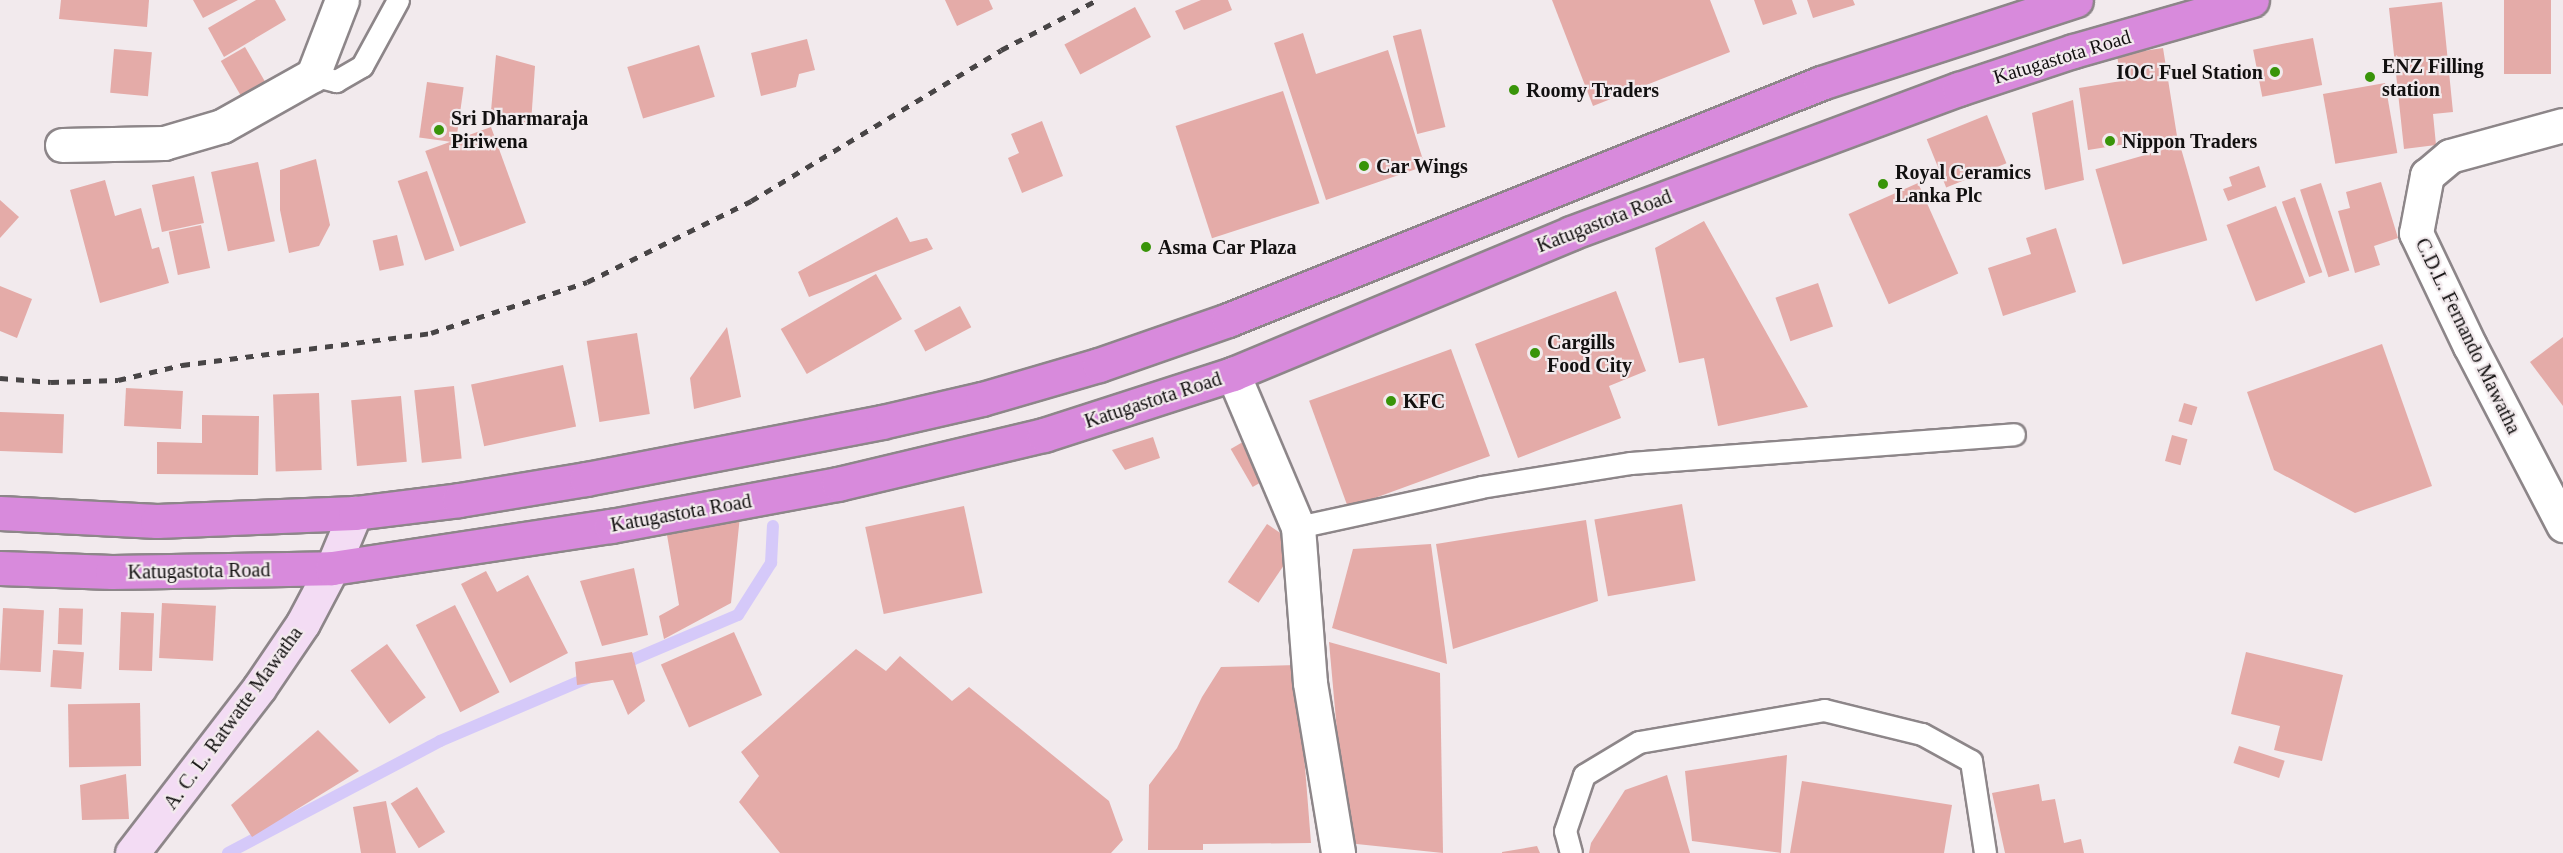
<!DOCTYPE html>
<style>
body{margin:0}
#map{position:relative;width:2563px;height:853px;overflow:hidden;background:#f2eaed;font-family:"Times New Roman",serif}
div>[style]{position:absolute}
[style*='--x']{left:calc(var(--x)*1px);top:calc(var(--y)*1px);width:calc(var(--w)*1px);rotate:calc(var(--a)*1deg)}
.stream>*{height:12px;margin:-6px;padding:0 6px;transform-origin:6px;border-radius:6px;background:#d5c9f9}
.building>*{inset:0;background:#e4aba8;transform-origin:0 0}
.roads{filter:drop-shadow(2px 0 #8d8689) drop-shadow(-2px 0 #8d8689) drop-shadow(0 2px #8d8689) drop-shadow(0 -2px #8d8689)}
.lane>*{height:21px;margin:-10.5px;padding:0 10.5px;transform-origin:10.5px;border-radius:10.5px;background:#fff}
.street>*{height:33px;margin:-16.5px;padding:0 16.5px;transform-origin:16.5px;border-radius:16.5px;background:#fff}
.secondary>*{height:33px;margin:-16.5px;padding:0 16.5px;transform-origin:16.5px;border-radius:16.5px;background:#f3dcf4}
.highway>*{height:33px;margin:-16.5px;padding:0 16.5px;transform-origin:16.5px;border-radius:16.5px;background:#d88adc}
.rail>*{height:4.5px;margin-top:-2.25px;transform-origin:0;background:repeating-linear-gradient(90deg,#484546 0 8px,transparent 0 16px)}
.dots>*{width:16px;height:16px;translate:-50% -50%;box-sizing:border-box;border:3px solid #f2eaed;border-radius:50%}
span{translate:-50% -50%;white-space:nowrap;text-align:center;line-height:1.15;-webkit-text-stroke:4.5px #f2eaed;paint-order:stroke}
.street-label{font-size:20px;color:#121010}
.poi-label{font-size:20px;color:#121010;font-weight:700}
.left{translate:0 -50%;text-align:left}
.right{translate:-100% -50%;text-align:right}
</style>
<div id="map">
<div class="stream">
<i style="--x:620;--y:665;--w:128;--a:-23"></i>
<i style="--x:738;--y:615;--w:62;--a:-57.6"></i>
<i style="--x:771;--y:563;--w:37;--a:-87"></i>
<i style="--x:228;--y:853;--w:240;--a:-27.8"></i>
<i style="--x:440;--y:741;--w:163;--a:-23.1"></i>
</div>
<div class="building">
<i style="clip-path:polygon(61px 0,149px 0,147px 27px,59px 19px)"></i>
<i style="clip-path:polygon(193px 0,238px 0,203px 18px)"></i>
<i style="clip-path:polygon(256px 0,275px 0,286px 20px,224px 57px,208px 28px)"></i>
<i style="clip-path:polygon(945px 0,989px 0,993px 9px,957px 26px)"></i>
<i style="clip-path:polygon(1201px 0,1228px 0,1232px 10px,1184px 30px,1175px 11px)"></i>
<i style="clip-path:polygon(1552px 0,1710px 0,1730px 52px,1593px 106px)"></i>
<i style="clip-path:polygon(1754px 0,1792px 0,1797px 14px,1763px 25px)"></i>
<i style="clip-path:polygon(1807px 0,1853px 0,1855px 5px,1813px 18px)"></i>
<i style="left:2504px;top:0;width:47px;height:74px"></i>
<i style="clip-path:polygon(2442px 2px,2453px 112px,2433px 114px,2436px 145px,2404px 149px,2389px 8px)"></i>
<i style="left:1135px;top:7px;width:34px;height:80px;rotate:62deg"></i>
<i style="left:1421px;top:29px;width:101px;height:29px;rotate:76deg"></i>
<i style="clip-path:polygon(1303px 33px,1316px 74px,1388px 50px,1425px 166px,1326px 200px,1274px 43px)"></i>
<i style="left:2313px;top:38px;width:48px;height:61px;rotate:79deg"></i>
<i style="clip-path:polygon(807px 39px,815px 70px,799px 74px,796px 87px,761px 96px,751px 53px)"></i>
<i style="left:699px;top:45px;width:54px;height:75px;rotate:73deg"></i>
<i style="left:245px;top:47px;width:46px;height:28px;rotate:60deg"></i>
<i style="clip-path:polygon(2163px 48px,2177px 136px,2088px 150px,2079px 88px,2121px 81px,2117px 55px)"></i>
<i style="left:114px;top:49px;width:38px;height:44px;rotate:5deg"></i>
<i style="clip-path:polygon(496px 55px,535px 66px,531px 123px,490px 122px)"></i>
<i style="left:427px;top:82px;width:37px;height:56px;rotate:8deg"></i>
<i style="left:2385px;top:83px;width:71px;height:63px;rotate:80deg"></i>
<i style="left:1283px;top:91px;width:118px;height:113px;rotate:72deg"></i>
<i style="clip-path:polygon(2073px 100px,2084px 180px,2045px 190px,2032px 113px)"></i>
<i style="left:1987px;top:115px;width:52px;height:65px;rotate:68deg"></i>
<i style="clip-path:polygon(1042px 121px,1063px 176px,1022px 193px,1008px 158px,1019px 153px,1011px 134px)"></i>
<i style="left:491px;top:127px;width:102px;height:70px;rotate:70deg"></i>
<i style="left:2180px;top:145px;width:99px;height:88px;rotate:74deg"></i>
<i style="clip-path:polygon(316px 159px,330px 225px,319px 246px,289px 253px,280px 210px,280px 170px)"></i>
<i style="left:258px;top:162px;width:81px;height:48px;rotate:78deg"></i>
<i style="clip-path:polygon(2259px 166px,2266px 187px,2228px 201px,2223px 189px,2232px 186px,2229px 177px)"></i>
<i style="left:427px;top:171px;width:84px;height:31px;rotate:71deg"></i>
<i style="left:194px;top:176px;width:48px;height:43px;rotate:78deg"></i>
<i style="clip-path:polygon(105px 180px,115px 216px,141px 208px,152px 249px,159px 247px,169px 283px,100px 303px,70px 190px)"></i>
<i style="clip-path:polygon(2381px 182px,2398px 238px,2374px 246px,2380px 265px,2355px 273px,2338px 211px,2350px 208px,2346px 192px)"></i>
<i style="left:1918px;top:183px;width:99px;height:76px;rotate:66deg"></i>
<i style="left:2321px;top:183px;width:92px;height:22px;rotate:72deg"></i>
<i style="left:2295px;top:197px;width:80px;height:14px;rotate:70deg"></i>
<i style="clip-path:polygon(0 200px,19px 217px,0 238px)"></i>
<i style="left:2276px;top:206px;width:82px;height:53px;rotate:69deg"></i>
<i style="clip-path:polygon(897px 217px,910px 242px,927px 238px,933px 249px,809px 297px,798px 272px)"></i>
<i style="clip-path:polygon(1704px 221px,1808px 407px,1718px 426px,1704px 358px,1679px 363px,1655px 248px)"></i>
<i style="left:201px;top:225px;width:44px;height:33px;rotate:78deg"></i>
<i style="clip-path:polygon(2056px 228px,2076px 292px,2003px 316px,1988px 268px,2031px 254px,2026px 238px)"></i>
<i style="left:397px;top:235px;width:31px;height:25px;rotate:77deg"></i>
<i style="left:876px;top:274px;width:52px;height:110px;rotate:60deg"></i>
<i style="left:1818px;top:283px;width:46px;height:45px;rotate:71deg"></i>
<i style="clip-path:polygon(0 286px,32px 299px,17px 338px,0 331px)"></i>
<i style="clip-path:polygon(1616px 291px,1646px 371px,1609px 386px,1621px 418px,1518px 458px,1475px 344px)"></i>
<i style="left:960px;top:306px;width:24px;height:52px;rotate:62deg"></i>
<i style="clip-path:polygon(727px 327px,741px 397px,694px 409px,690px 378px)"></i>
<i style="left:637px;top:333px;width:82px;height:51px;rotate:81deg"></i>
<i style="clip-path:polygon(2563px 337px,2563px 406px,2530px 362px)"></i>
<i style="clip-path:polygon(2382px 344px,2432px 486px,2355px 513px,2274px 470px,2247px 392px)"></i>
<i style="left:1451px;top:349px;width:114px;height:151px;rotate:70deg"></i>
<i style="left:563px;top:365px;width:63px;height:94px;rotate:78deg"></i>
<i style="left:454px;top:386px;width:73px;height:40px;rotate:84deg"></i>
<i style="left:126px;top:388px;width:57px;height:38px;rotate:3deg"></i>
<i style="left:319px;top:393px;width:77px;height:46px;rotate:88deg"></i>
<i style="left:401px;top:396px;width:66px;height:50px;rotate:85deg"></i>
<i style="left:2184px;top:403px;width:14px;height:19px;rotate:17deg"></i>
<i style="left:0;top:412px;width:64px;height:39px;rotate:2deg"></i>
<i style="clip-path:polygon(202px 415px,259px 416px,258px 475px,157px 474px,157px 442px,202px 443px)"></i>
<i style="left:2172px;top:435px;width:16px;height:27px;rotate:15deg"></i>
<i style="clip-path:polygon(1153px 437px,1160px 458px,1125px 470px,1112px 450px)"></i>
<i style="left:1248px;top:439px;width:44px;height:20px;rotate:60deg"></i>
<i style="left:1682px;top:504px;width:78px;height:89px;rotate:80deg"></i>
<i style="left:964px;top:506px;width:89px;height:101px;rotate:78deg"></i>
<i style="clip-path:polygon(740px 516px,731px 603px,664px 639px,659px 616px,679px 605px,667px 535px)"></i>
<i style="clip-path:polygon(1586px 520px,1598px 601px,1453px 649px,1436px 544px)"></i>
<i style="left:1267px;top:524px;width:37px;height:70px;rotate:34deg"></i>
<i style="clip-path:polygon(1431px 544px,1447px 664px,1332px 628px,1353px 549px)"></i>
<i style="clip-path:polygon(634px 568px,648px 635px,602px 646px,580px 581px)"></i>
<i style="clip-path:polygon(486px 571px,497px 592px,528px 575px,568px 653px,510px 683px,461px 584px)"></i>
<i style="left:162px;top:603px;width:54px;height:55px;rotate:3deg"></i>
<i style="left:455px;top:605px;width:98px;height:44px;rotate:63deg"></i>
<i style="left:3px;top:608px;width:41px;height:62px;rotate:3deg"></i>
<i style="left:59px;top:608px;width:24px;height:36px;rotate:2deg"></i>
<i style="left:121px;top:612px;width:33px;height:58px;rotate:2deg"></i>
<i style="left:734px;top:632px;width:69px;height:80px;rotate:66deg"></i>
<i style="clip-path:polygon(1329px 642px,1440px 673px,1443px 853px,1347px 843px)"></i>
<i style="left:387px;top:644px;width:66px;height:45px;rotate:54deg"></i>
<i style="clip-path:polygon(856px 649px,886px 671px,900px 656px,952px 701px,969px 687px,1109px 801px,1123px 840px,1111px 853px,780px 853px,739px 802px,759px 776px,741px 752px)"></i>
<i style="left:53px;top:650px;width:31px;height:37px;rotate:4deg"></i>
<i style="clip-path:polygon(632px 652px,645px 701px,628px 715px,613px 680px,577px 685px,575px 662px)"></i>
<i style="clip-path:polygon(2246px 652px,2343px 675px,2322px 761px,2274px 750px,2280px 726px,2231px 714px)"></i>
<i style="clip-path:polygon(1297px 665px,1311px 843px,1203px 844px,1203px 850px,1148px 850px,1149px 785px,1177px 748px,1202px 697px,1221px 667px)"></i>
<i style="left:140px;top:703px;width:63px;height:72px;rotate:89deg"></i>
<i style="clip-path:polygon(318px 730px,359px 771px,252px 837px,231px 805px)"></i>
<i style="left:2239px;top:746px;width:48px;height:18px;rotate:18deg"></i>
<i style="clip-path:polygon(1787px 755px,1781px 853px,1692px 841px,1685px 771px)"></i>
<i style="clip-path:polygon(126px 774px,129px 819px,82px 820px,80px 785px)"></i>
<i style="clip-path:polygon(1667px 775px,1690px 853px,1589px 853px,1591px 843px,1625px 790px)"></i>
<i style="clip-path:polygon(1802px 781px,1952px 805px,1944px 853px,1790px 853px)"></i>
<i style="clip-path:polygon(2039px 784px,2042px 801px,2055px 799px,2064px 843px,2081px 839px,2084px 853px,2005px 853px,1992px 793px)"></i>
<i style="left:417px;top:787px;width:53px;height:31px;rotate:58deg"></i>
<i style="clip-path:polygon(386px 801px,396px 853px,361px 853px,353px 807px)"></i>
<i style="clip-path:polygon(1537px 846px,1540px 853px,1502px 853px,1502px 852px)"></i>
</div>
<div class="roads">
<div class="lane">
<i style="--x:313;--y:75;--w:24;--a:15"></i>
<i style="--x:336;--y:81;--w:30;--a:-30"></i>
<i style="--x:362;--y:66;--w:75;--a:-61.4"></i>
<i style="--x:1298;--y:527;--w:187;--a:-12.3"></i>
<i style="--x:1481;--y:487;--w:152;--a:-9.1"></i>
<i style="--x:1631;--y:463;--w:384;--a:-4.3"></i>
<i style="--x:1571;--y:853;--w:23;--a:-105"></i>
<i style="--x:1565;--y:831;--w:59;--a:-71.3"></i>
<i style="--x:1584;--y:775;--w:64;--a:-31"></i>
<i style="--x:1639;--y:742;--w:188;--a:-9.8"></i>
<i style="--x:1824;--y:710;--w:101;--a:13.8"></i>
<i style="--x:1922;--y:734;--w:56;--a:28.9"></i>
<i style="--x:1971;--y:761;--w:93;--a:81.3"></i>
</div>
<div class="street">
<i style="--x:2563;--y:125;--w:117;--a:164.7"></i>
<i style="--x:2450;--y:156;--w:30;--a:140"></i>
<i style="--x:2427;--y:175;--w:59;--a:100.7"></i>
<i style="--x:2416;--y:233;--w:125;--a:64.5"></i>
<i style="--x:2470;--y:346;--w:202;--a:62.5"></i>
<i style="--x:62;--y:145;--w:102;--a:-1.1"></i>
<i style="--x:164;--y:143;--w:60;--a:-16.3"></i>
<i style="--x:222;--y:126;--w:104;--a:-29.3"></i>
<i style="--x:313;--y:75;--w:80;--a:-68.9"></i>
<i style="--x:1233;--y:374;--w:166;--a:67"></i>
<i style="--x:1298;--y:527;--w:156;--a:85.6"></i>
<i style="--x:1310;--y:683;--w:172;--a:80.6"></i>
</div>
<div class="secondary">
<i style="--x:132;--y:853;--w:208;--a:-52.4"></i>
<i style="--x:259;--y:688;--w:78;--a:-55.9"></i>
<i style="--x:303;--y:623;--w:62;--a:-62.2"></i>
<i style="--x:332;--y:568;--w:60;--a:-67.3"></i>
</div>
<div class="highway">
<i style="--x:0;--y:513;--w:157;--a:2.9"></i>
<i style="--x:157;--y:521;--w:198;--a:-2.3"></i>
<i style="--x:355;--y:513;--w:105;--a:-7.1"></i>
<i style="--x:459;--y:500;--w:129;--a:-9.4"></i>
<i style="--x:586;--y:479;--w:301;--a:-10.9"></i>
<i style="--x:882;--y:422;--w:103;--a:-13"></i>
<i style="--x:982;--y:399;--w:122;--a:-16.2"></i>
<i style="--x:1099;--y:365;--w:137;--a:-19.2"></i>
<i style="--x:1228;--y:320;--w:639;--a:-21.78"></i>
<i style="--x:1821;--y:83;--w:268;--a:-18"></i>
<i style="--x:0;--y:568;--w:112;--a:2"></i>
<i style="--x:112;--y:572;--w:220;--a:-1"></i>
<i style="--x:332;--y:568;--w:282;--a:-8.6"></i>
<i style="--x:611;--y:526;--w:231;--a:-10.5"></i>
<i style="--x:838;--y:484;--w:212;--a:-13.4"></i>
<i style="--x:1044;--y:435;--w:199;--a:-17.9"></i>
<i style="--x:1233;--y:374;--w:366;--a:-22.6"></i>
<i style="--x:1571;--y:233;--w:414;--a:-20.4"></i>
<i style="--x:1959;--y:89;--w:120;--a:-18.4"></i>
<i style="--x:2073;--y:51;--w:186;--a:-15.9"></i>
</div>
</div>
<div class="rail">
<i style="--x:0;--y:378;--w:51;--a:4.5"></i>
<i style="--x:51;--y:382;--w:67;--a:-1.7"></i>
<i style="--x:118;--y:380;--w:66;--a:-13.2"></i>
<i style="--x:182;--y:365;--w:251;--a:-7.3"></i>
<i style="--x:431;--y:333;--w:164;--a:-18.1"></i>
<i style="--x:587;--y:282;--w:183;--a:-26.3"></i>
<i style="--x:751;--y:201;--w:292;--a:-31.1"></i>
<i style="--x:1001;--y:50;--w:108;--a:-27.5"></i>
</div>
<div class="dots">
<i style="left:2275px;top:72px;background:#399409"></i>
<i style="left:2370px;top:77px;background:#399409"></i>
<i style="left:1514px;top:90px;background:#399409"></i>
<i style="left:439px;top:130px;background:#399409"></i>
<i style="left:2110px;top:141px;background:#399409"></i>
<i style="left:1364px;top:166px;background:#399409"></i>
<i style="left:1883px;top:184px;background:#399409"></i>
<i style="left:1146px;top:247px;background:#399409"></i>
<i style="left:1535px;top:353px;background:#399409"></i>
<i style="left:1391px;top:401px;background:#399409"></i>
</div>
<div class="street-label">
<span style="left:2062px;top:57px;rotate:-17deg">Katugastota Road</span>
<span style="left:1604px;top:221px;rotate:-21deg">Katugastota Road</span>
<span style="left:2468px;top:336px;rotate:64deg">C.D.L. Fernando Mawatha</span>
<span style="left:1153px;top:400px;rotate:-18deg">Katugastota Road</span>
<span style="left:681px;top:513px;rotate:-10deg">Katugastota Road</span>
<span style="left:199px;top:571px;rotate:-1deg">Katugastota Road</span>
<span style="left:233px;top:718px;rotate:-54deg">A. C. L. Ratwatte Mawatha</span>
</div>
<div class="poi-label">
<span class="left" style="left:2382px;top:78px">ENZ Filling<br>station</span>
<span class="right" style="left:2263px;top:72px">IOC Fuel Station</span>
<span class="left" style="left:1526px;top:90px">Roomy Traders</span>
<span class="left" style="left:451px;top:130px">Sri Dharmaraja<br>Piriwena</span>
<span class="left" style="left:2122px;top:141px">Nippon Traders</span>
<span class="left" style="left:1376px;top:166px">Car Wings</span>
<span class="left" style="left:1895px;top:184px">Royal Ceramics<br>Lanka Plc</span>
<span class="left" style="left:1158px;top:247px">Asma Car Plaza</span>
<span class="left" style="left:1547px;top:354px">Cargills<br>Food City</span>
<span class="left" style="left:1403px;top:401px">KFC</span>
</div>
</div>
